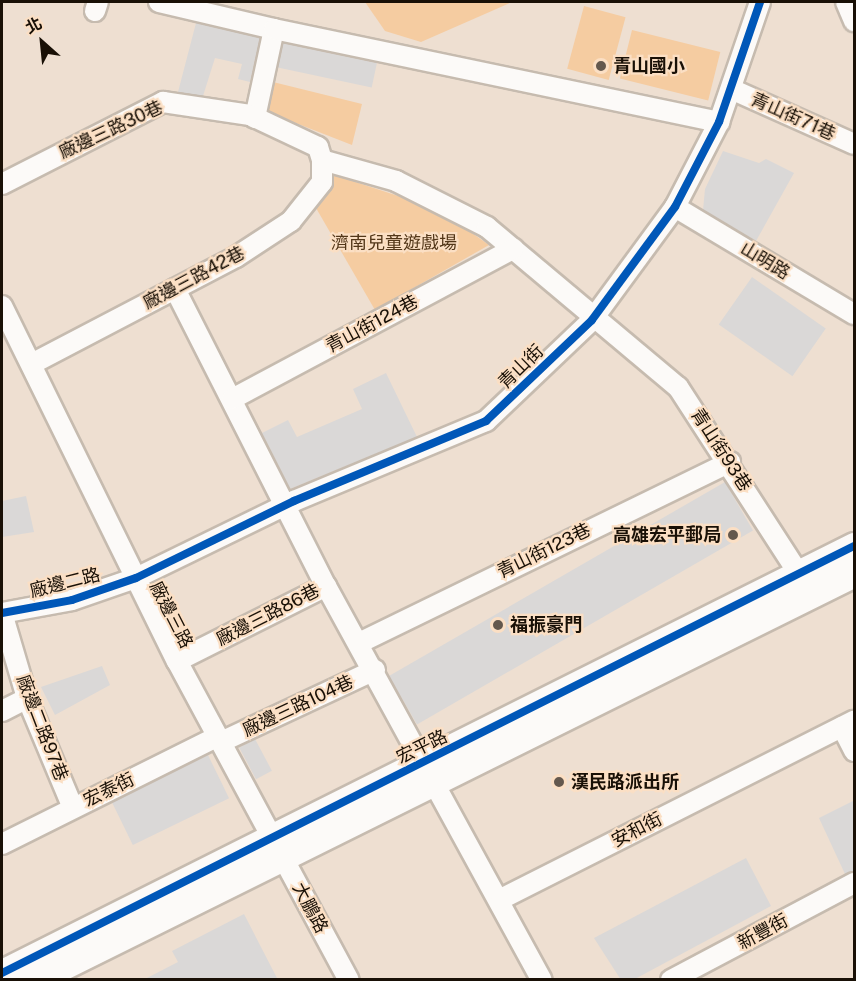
<!DOCTYPE html>
<meta charset="utf-8">
<style>
body{margin:0}
#map{position:relative;width:856px;height:981px;overflow:hidden;background:#eedfd1;font-family:"Public Sans","Noto Sans TC",sans-serif}
div>[style]{position:absolute}
[style*='--x']{left:calc(var(--x)*1px);top:calc(var(--y)*1px);width:calc(var(--w)*1px);rotate:calc(var(--a)*1deg)}
.green>*{inset:0;background:#f5cca1;transform-origin:0 0}
.building>*{inset:0;background:#dad8d7;transform-origin:0 0}
.roads{filter:drop-shadow(2px 0 #c6bbaf) drop-shadow(-2px 0 #c6bbaf) drop-shadow(0 2px #c6bbaf) drop-shadow(0 -2px #c6bbaf)}
.street>*{height:20px;margin:-10px;padding:0 10px;transform-origin:10px;border-radius:10px;background:#fcfaf8}
.secondary>*{height:27px;margin:-13.5px;padding:0 13.5px;transform-origin:13.5px;border-radius:13.5px;background:#fcfaf8}
.cycleway>*{height:8px;margin:-4px;padding:0 4px;transform-origin:4px;border-radius:4px;background:#0057b8}
.dots>*{width:16px;height:16px;translate:-50% -50%;box-sizing:border-box;border:3px solid #fbdfc4;border-radius:50%}
span{translate:-50% -50%;white-space:nowrap;text-align:center;line-height:1.15;-webkit-text-stroke:4.5px #fbdfc4;paint-order:stroke}
.poi-label{font-size:18px;color:#191006;font-weight:700}
.left{translate:0 -50%;text-align:left}
.right{translate:-100% -50%;text-align:right}
.street-label{font-size:18px;color:#191006}
.park-label{font-size:18px;color:#533719}
.frame{position:absolute;inset:0;border:3px solid #191006;pointer-events:none}
.north{position:absolute;left:12px;top:12px;width:60px;height:60px;-webkit-text-stroke:4px #fbdfc4;paint-order:stroke;rotate:333deg;font-size:16px;font-weight:700;line-height:24px;text-align:center;color:#191006}
.north::after{content:'';display:block;margin:auto;width:21px;height:27px;background:#191006;clip-path:polygon(50% 0,100% 100%,50% 72%,0 100%)}
</style>
<div id="map">
<div class="green">
<i style="clip-path:polygon(365px 2px,512px 2px,421px 42px,385px 31px)"></i>
<i style="left:584px;top:6px;width:43px;height:65px;rotate:15deg"></i>
<i style="left:632px;top:30px;width:91px;height:50px;rotate:14deg"></i>
<i style="clip-path:polygon(273px 82px,362px 104px,352px 145px,265px 111px)"></i>
<i style="clip-path:polygon(334px 175px,438px 209px,489px 245px,375px 310px,316px 208px)"></i>
</div>
<div class="building">
<i style="clip-path:polygon(196px 23px,260px 38px,250px 82px,238px 79px,242px 64px,215px 58px,203px 96px,178px 92px)"></i>
<i style="left:283px;top:43px;width:96px;height:25px;rotate:12deg"></i>
<i style="clip-path:polygon(723px 151px,759px 163px,766px 159px,794px 173px,756px 241px,703px 210px,705px 189px)"></i>
<i style="left:752px;top:277px;width:90px;height:58px;rotate:35deg"></i>
<i style="clip-path:polygon(386px 373px,417px 437px,290px 489px,262px 433px,288px 420px,297px 437px,362px 409px,353px 389px)"></i>
<i style="left:725px;top:482px;width:56px;height:388px;rotate:60deg"></i>
<i style="clip-path:polygon(26px 496px,34px 532px,2px 537px,2px 501px)"></i>
<i style="clip-path:polygon(102px 666px,110px 685px,55px 715px,41px 687px)"></i>
<i style="left:255px;top:739px;width:36px;height:18px;rotate:62deg"></i>
<i style="left:208px;top:755px;width:48px;height:107px;rotate:64deg"></i>
<i style="clip-path:polygon(855px 800px,855px 871px,845px 874px,819px 818px)"></i>
<i style="clip-path:polygon(746px 858px,771px 906px,633px 980px,621px 980px,594px 938px)"></i>
<i style="clip-path:polygon(244px 914px,278px 980px,143px 980px,178px 962px,172px 951px)"></i>
</div>
<div class="roads">
<div class="street">
<i style="--x:159;--y:2;--w:118;--a:13.2"></i>
<i style="--x:274;--y:29;--w:91;--a:102.1"></i>
<i style="--x:846;--y:2;--w:21;--a:67"></i>
<i style="--x:95;--y:11;--w:9;--a:-72"></i>
<i style="--x:274;--y:29;--w:455;--a:11.8"></i>
<i style="--x:731;--y:89;--w:135;--a:24.1"></i>
<i style="--x:322;--y:160;--w:77;--a:15.8"></i>
<i style="--x:396;--y:181;--w:102;--a:26.8"></i>
<i style="--x:487;--y:227;--w:249;--a:40"></i>
<i style="--x:678;--y:387;--w:223;--a:57.1"></i>
<i style="--x:799;--y:574;--w:13;--a:119"></i>
<i style="--x:2;--y:184;--w:181;--a:-27"></i>
<i style="--x:163;--y:102;--w:88;--a:8.5"></i>
<i style="--x:250;--y:115;--w:75;--a:25.2"></i>
<i style="--x:318;--y:147;--w:14;--a:73"></i>
<i style="--x:322;--y:160;--w:22;--a:90"></i>
<i style="--x:322;--y:182;--w:50;--a:128.5"></i>
<i style="--x:291;--y:221;--w:66;--a:146.8"></i>
<i style="--x:236;--y:257;--w:231;--a:152.4"></i>
<i style="--x:675;--y:207;--w:209;--a:30.9"></i>
<i style="--x:175;--y:289;--w:333;--a:63.1"></i>
<i style="--x:326;--y:586;--w:449;--a:61.3"></i>
<i style="--x:2;--y:306;--w:396;--a:63.8"></i>
<i style="--x:177;--y:661;--w:362;--a:61.7"></i>
<i style="--x:232;--y:399;--w:319;--a:-28.1"></i>
<i style="--x:2;--y:613;--w:71;--a:-10.5"></i>
<i style="--x:72;--y:600;--w:68;--a:-19"></i>
<i style="--x:136;--y:578;--w:176;--a:-26"></i>
<i style="--x:294;--y:501;--w:208;--a:-22.6"></i>
<i style="--x:486;--y:421;--w:146;--a:-43.6"></i>
<i style="--x:592;--y:320;--w:140;--a:-53.7"></i>
<i style="--x:675;--y:207;--w:96;--a:-62.6"></i>
<i style="--x:719;--y:122;--w:127;--a:-71.1"></i>
<i style="--x:2;--y:613;--w:89;--a:73.6"></i>
<i style="--x:27;--y:698;--w:119;--a:67.3"></i>
<i style="--x:359;--y:643;--w:413;--a:-26"></i>
<i style="--x:177;--y:661;--w:167;--a:-26.7"></i>
<i style="--x:2;--y:711;--w:28;--a:-27"></i>
<i style="--x:842;--y:727;--w:27;--a:63"></i>
<i style="--x:221;--y:742;--w:170;--a:-25.1"></i>
<i style="--x:2;--y:844;--w:240;--a:-26.5"></i>
<i style="--x:501;--y:899;--w:395;--a:-26.8"></i>
<i style="--x:671;--y:980;--w:207;--a:-27.9"></i>
</div>
<div class="secondary">
<i style="--x:2;--y:973;--w:953;--a:-26.62"></i>
<i style="--x:35;--y:980;--w:915;--a:-26.42"></i>
</div>
</div>
<div class="cycleway">
<i style="--x:2;--y:613;--w:71;--a:-10.5"></i>
<i style="--x:72;--y:600;--w:68;--a:-19"></i>
<i style="--x:136;--y:578;--w:176;--a:-26"></i>
<i style="--x:294;--y:501;--w:208;--a:-22.6"></i>
<i style="--x:486;--y:421;--w:146;--a:-43.6"></i>
<i style="--x:592;--y:320;--w:140;--a:-53.7"></i>
<i style="--x:675;--y:207;--w:96;--a:-62.6"></i>
<i style="--x:719;--y:122;--w:127;--a:-71.1"></i>
<i style="--x:2;--y:973;--w:953;--a:-26.62"></i>
</div>
<div class="dots">
<i style="left:601px;top:66px;background:#64584d"></i>
<i style="left:733px;top:535px;background:#64584d"></i>
<i style="left:498px;top:625px;background:#64584d"></i>
<i style="left:559px;top:782px;background:#64584d"></i>
</div>
<div class="poi-label">
<span class="left" style="left:613px;top:66px">青山國小</span>
<span class="right" style="left:721px;top:535px">高雄宏平郵局</span>
<span class="left" style="left:510px;top:625px">福振豪門</span>
<span class="left" style="left:571px;top:782px">漢民路派出所</span>
</div>
<div class="street-label">
<span style="left:793px;top:117px;rotate:24deg">青山街71巷</span>
<span style="left:111px;top:130px;rotate:-25deg">廠邊三路30巷</span>
<span style="left:765px;top:261px;rotate:31deg">山明路</span>
<span style="left:194px;top:278px;rotate:-28deg">廠邊三路42巷</span>
<span style="left:372px;top:324px;rotate:-28deg">青山街124巷</span>
<span style="left:521px;top:367px;rotate:-44deg">青山街</span>
<span style="left:721px;top:450px;rotate:57deg">青山街93巷</span>
<span style="left:544px;top:551px;rotate:-26deg">青山街123巷</span>
<span style="left:65px;top:583px;rotate:-14deg">廠邊二路</span>
<span style="left:171px;top:615px;rotate:63deg">廠邊三路</span>
<span style="left:268px;top:615px;rotate:-27deg">廠邊三路86巷</span>
<span style="left:298px;top:706px;rotate:-25deg">廠邊三路104巷</span>
<span style="left:42px;top:728px;rotate:69deg">廠邊二路97巷</span>
<span style="left:422px;top:747px;rotate:-26deg">宏平路</span>
<span style="left:109px;top:790px;rotate:-26deg">宏泰街</span>
<span style="left:637px;top:830px;rotate:-27deg">安和街</span>
<span style="left:310px;top:908px;rotate:62deg">大鵬路</span>
<span style="left:763px;top:932px;rotate:-28deg">新豐街</span>
</div>
<div class="park-label">
<span style="left:394px;top:243px">濟南兒童遊戲場</span>
</div>
<div class="frame"></div>
<div class="north">北</div>
</div>
